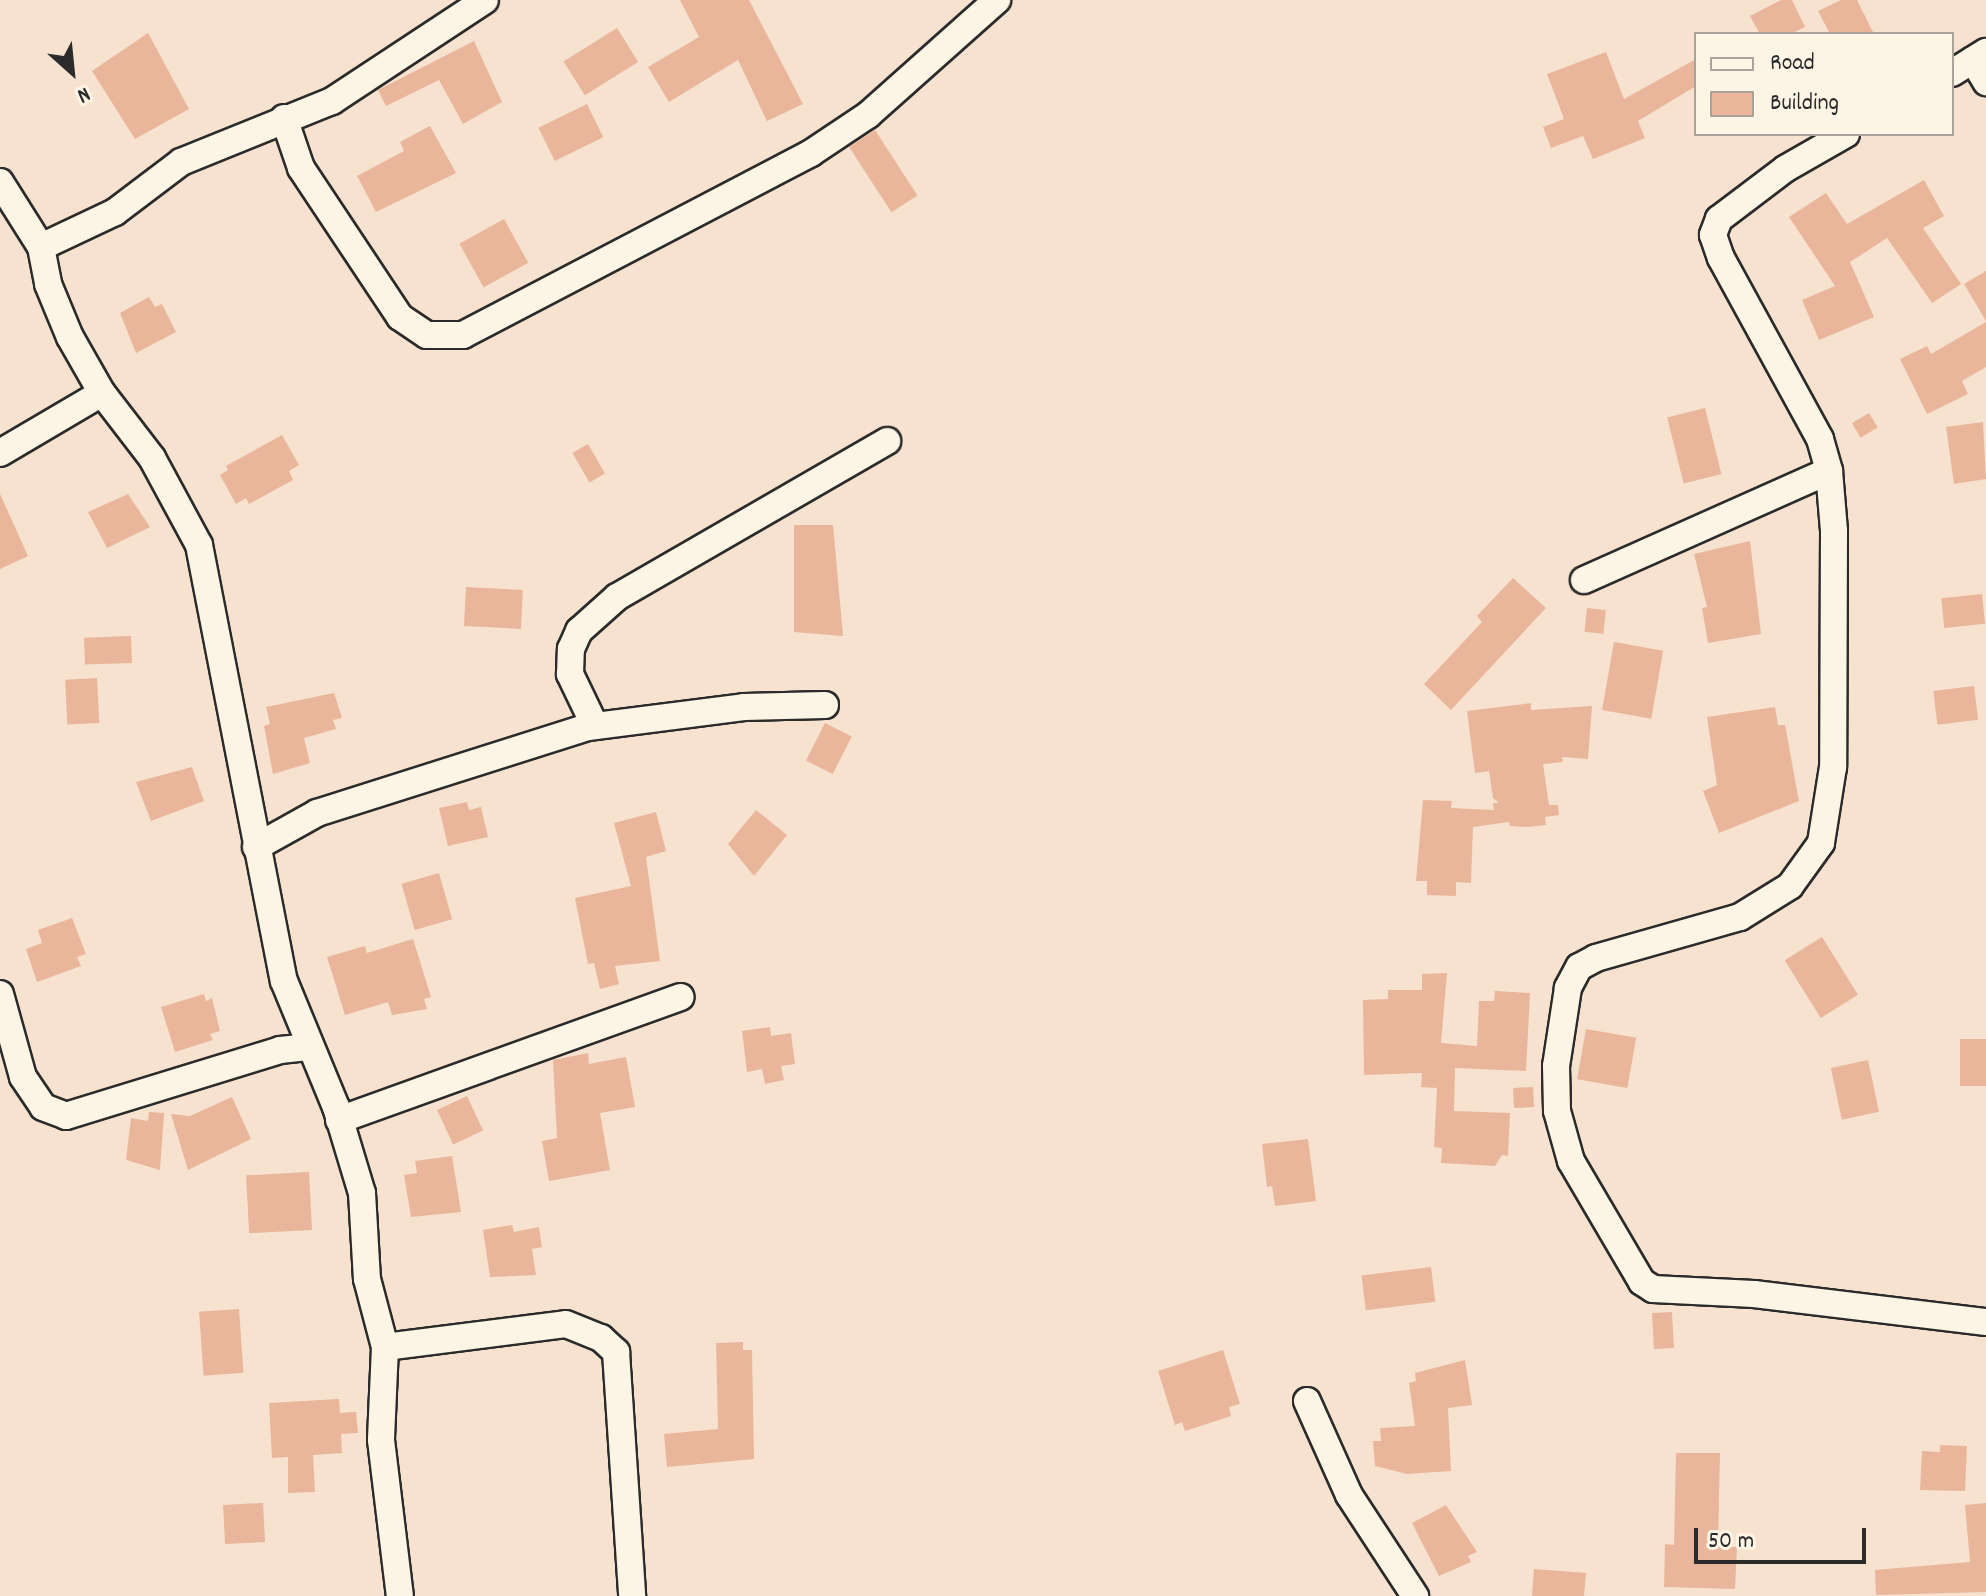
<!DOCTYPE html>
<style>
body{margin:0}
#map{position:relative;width:1986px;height:1596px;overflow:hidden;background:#f6e2cf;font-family:Dekko,sans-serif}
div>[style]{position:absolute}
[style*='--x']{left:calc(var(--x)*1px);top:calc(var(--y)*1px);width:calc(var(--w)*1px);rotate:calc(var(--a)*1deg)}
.building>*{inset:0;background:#e9b69b;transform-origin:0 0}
.roads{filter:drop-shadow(2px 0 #2b2b2b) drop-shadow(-2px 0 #2b2b2b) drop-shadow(0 2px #2b2b2b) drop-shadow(0 -2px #2b2b2b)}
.minor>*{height:26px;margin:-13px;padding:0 13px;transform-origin:13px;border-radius:13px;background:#fcf5e5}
span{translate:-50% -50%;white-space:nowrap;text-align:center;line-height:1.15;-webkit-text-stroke:8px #fcf5e5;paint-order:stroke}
.legend{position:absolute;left:1694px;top:32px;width:260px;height:104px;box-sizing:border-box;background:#fcf5e5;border:2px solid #a8a49b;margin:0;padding:10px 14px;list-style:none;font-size:24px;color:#2b2b2b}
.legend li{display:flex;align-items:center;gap:16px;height:40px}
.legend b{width:40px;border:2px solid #a8a49b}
.north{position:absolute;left:32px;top:32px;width:80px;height:80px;-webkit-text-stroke:6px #fcf5e5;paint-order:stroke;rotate:153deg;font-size:22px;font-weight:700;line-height:32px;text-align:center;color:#2b2b2b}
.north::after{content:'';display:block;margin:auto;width:28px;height:36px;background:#2b2b2b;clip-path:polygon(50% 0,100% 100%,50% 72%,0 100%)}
.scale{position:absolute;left:1694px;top:1528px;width:172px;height:36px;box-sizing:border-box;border:4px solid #2b2b2b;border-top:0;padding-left:10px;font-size:24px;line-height:28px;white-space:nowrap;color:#2b2b2b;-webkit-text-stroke:6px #fcf5e5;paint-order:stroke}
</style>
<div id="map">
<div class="building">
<i style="clip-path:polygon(680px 0,749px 0,803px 104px,767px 121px,738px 60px,669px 102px,648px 67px,699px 37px)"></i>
<i style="clip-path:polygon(1781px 0,1792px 0,1805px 27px,1791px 34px,1760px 34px,1750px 16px)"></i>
<i style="clip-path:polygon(1841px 0,1857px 0,1874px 34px,1830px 34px,1818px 11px)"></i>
<i style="left:617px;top:28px;width:40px;height:63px;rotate:58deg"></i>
<i style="clip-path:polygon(148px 33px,189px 109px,135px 139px,92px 71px)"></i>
<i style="clip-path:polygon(474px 41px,502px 102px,463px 124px,439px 80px,386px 106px,378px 90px)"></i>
<i style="clip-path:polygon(1606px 52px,1624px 99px,1696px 59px,1696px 86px,1638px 121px,1645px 138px,1593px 159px,1583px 136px,1551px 148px,1543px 127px,1564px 119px,1547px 74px)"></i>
<i style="left:587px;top:104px;width:37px;height:54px;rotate:64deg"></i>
<i style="clip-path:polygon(430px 126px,456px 173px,376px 212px,357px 176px,404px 151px,400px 142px)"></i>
<i style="left:875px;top:130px;width:78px;height:31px;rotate:57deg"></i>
<i style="clip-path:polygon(1924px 180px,1944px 216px,1923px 228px,1961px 284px,1932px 303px,1887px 238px,1850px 262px,1874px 317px,1819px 340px,1802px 300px,1835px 286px,1789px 217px,1826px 193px,1847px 224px)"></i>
<i style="left:504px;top:219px;width:50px;height:51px;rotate:61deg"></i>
<i style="clip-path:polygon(1986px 271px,1986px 321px,1964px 284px)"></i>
<i style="clip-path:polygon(149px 297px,155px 307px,162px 304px,176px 332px,136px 353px,120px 313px)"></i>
<i style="clip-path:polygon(1986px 322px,1986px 367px,1962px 381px,1968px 394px,1927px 414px,1900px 359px,1927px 346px,1931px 354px)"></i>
<i style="left:1705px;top:408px;width:68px;height:39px;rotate:76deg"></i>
<i style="left:1869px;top:413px;width:17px;height:20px;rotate:59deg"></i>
<i style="clip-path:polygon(1983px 422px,1986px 479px,1954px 484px,1946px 427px)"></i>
<i style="clip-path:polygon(282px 435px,299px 465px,289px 471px,293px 480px,249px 504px,246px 498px,236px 504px,220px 475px,228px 470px,226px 466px)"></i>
<i style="left:588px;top:444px;width:34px;height:18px;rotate:60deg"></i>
<i style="clip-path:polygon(0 494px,28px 556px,0 569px)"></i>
<i style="clip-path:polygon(128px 494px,150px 527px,107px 548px,88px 512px)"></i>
<i style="clip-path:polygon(794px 525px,833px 525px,843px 636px,794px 632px)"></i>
<i style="clip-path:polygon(1750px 541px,1761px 634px,1708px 643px,1702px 608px,1707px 607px,1694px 554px)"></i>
<i style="clip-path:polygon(1513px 578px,1546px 608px,1451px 710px,1424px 684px,1482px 622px,1477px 616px)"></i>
<i style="left:466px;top:587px;width:57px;height:39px;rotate:3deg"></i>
<i style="left:1982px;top:594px;width:30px;height:41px;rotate:84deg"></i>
<i style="left:1587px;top:608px;width:19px;height:24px;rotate:6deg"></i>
<i style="left:131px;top:636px;width:27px;height:47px;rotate:88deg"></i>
<i style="left:1614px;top:642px;width:50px;height:69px;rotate:10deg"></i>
<i style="left:97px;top:678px;width:45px;height:32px;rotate:87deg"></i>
<i style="left:1974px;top:686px;width:34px;height:41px;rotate:83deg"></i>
<i style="clip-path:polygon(334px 693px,342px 718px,333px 720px,336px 729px,304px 738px,310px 763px,273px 774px,264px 726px,270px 724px,266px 707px)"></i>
<i style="clip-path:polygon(1531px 703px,1531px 710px,1592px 706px,1588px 759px,1562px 757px,1563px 762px,1543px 764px,1549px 805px,1558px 805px,1559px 815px,1545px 817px,1546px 825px,1528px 827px,1510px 826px,1509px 822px,1473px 827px,1471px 883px,1456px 882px,1456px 896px,1427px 895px,1427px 881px,1416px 881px,1423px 800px,1452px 801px,1451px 808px,1494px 810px,1493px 803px,1499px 803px,1493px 798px,1489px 771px,1475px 773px,1467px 711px)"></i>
<i style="clip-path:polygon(1775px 707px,1778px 725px,1785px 725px,1799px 801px,1719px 833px,1703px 791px,1717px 785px,1707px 717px)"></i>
<i style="left:825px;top:723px;width:30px;height:42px;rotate:27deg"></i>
<i style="clip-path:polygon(192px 767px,204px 801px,151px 821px,136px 782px)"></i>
<i style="clip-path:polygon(467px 802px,469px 810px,481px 807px,488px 837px,448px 846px,439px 808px)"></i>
<i style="clip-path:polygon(756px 810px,787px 835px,754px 876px,728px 844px)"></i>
<i style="clip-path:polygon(656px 812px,666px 851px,646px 857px,660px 961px,615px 966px,619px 984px,600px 989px,594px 963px,588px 964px,575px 898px,631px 886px,614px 823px)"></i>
<i style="left:439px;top:873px;width:48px;height:39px;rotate:74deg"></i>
<i style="clip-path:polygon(72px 918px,86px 954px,77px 957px,81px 966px,37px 982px,26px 949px,42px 943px,38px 930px)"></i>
<i style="left:1822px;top:937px;width:68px;height:44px;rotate:58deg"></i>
<i style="clip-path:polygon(413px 939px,431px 997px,424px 999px,427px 1009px,392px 1015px,388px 1002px,345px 1015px,327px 957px,365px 946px,367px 953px)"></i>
<i style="clip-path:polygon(1447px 973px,1441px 1043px,1477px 1046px,1479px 1001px,1494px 1001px,1495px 991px,1530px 993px,1526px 1071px,1455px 1068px,1454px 1111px,1510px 1113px,1508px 1156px,1502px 1155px,1495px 1166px,1441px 1163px,1442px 1148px,1434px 1147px,1437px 1088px,1421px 1087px,1422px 1073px,1364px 1075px,1363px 1000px,1388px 999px,1388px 990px,1422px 990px,1422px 974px)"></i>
<i style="clip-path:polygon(204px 994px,206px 1001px,212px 998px,220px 1031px,210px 1034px,213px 1040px,175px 1052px,161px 1007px)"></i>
<i style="clip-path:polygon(770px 1027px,771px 1036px,791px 1033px,795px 1064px,781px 1066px,784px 1080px,765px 1084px,762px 1069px,747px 1072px,742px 1031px)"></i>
<i style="left:1586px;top:1029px;width:51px;height:51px;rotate:10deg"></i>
<i style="left:1986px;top:1039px;width:47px;height:26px;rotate:90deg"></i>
<i style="clip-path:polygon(588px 1053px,589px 1064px,626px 1057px,635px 1107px,600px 1113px,610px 1170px,549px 1181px,542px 1141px,557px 1138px,553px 1060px)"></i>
<i style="left:1868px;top:1060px;width:53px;height:38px;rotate:78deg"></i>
<i style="left:1533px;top:1087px;width:20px;height:20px;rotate:87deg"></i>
<i style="left:467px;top:1096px;width:38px;height:33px;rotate:65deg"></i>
<i style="clip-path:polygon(232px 1097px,251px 1139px,188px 1170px,171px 1114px,190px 1116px)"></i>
<i style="clip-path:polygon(149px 1112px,164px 1113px,160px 1170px,126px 1160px,131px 1118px,148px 1121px)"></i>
<i style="clip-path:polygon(1308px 1139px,1316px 1201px,1275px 1206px,1272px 1186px,1267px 1187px,1262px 1144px)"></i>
<i style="clip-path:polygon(452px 1156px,461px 1212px,411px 1217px,404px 1175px,417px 1173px,415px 1161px)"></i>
<i style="left:309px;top:1172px;width:58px;height:63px;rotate:87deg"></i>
<i style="clip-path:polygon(512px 1225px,514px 1232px,539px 1227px,542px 1247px,532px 1249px,536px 1275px,490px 1277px,483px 1230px)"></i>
<i style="left:1431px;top:1267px;width:35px;height:70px;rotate:83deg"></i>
<i style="left:239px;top:1309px;width:64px;height:40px;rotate:86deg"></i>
<i style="left:1672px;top:1312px;width:36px;height:20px;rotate:87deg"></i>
<i style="clip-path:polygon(743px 1342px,743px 1350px,752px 1350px,754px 1459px,667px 1467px,664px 1434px,718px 1429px,716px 1343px)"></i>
<i style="clip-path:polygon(1223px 1350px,1240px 1404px,1229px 1407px,1231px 1416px,1185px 1431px,1182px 1422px,1175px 1425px,1158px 1371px)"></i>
<i style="clip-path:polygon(1465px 1360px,1472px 1405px,1448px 1408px,1451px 1471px,1407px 1474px,1375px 1466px,1373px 1441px,1381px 1441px,1380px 1428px,1415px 1426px,1409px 1383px,1416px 1381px,1415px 1373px)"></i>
<i style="clip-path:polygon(339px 1399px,340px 1413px,356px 1412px,358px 1433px,341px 1434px,342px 1453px,313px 1455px,315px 1492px,288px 1493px,288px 1457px,272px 1458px,269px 1403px)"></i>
<i style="clip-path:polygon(1940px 1445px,1967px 1446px,1965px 1491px,1920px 1490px,1922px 1451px,1940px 1452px)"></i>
<i style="clip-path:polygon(1676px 1453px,1720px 1453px,1718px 1546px,1737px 1547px,1735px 1589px,1664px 1587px,1665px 1544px,1674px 1545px)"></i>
<i style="left:263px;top:1503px;width:39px;height:40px;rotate:87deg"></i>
<i style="clip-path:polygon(1986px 1503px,1986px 1592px,1876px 1595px,1875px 1570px,1970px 1562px,1965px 1505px)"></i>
<i style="clip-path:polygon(1446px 1505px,1477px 1552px,1468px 1556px,1471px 1562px,1439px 1576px,1412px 1523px)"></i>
<i style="clip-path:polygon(1534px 1569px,1586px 1573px,1584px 1596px,1532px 1596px)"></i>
</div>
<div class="roads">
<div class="minor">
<i style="--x:1973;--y:60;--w:26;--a:59"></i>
<i style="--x:1952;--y:73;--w:40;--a:-32"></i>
<i style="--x:284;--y:118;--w:53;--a:71.2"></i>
<i style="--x:301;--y:168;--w:179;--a:56.4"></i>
<i style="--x:400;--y:317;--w:32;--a:34"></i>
<i style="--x:427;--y:335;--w:36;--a:0"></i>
<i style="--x:463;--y:335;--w:393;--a:-27.6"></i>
<i style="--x:811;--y:153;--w:69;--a:-33.7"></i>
<i style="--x:868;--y:115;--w:173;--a:-41.7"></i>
<i style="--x:1846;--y:134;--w:70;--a:150.2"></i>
<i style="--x:1785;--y:169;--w:83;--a:142.9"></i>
<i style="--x:1719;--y:219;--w:17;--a:111"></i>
<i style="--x:1713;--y:235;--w:24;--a:71"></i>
<i style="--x:1721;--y:258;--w:206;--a:61.3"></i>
<i style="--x:1820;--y:439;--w:33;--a:74"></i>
<i style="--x:1829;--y:471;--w:60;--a:85.2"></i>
<i style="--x:1834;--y:531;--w:236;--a:90.2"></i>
<i style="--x:1833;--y:767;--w:77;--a:99"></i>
<i style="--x:1821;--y:843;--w:53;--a:125.8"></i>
<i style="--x:1790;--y:886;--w:59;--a:148.2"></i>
<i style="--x:1740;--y:917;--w:150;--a:164.1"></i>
<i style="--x:1596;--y:958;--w:19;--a:152"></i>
<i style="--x:1579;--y:967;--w:24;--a:118"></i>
<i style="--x:1568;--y:988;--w:79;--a:98.7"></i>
<i style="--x:1556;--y:1066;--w:45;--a:88.7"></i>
<i style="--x:1557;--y:1111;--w:52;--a:74.4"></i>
<i style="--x:1571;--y:1161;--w:140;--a:59.6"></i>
<i style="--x:1642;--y:1282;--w:13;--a:32"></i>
<i style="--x:1653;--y:1289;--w:101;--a:2.8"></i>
<i style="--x:1754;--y:1294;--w:234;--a:6.9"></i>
<i style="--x:0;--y:182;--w:77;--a:57.8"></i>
<i style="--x:41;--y:247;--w:38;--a:79"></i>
<i style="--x:48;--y:284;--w:57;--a:67.5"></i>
<i style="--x:70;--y:337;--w:64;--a:60.3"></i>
<i style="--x:102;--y:393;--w:82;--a:52.4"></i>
<i style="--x:152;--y:458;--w:99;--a:61.6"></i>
<i style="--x:199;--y:545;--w:444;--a:79"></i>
<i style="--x:284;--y:981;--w:136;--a:67.6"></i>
<i style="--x:336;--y:1107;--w:90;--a:73.2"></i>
<i style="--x:362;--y:1193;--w:86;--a:86.7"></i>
<i style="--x:367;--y:1279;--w:70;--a:75.2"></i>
<i style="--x:385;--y:1347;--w:93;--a:92.5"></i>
<i style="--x:381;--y:1440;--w:157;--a:83.1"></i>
<i style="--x:41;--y:247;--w:82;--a:-25.3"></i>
<i style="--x:115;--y:212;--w:83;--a:-37.1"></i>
<i style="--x:181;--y:162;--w:163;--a:-22"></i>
<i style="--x:332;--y:101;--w:183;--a:-33.4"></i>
<i style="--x:0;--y:453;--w:118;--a:-30.5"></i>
<i style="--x:1584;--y:580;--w:268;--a:-24"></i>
<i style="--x:595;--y:726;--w:58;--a:-115.7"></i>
<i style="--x:570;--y:674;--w:25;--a:-88"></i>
<i style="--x:571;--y:649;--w:20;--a:-66"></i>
<i style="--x:579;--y:631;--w:51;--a:-41.8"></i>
<i style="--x:617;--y:597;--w:312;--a:-30"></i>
<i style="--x:256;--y:847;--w:70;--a:-29.1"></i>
<i style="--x:317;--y:813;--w:284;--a:-17.6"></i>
<i style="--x:588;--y:727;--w:157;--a:-7.3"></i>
<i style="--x:744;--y:707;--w:81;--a:-1.4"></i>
<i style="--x:0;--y:994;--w:86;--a:74.5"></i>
<i style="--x:23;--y:1077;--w:36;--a:56"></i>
<i style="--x:43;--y:1107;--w:25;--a:21"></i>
<i style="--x:66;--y:1116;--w:224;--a:-17.1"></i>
<i style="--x:280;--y:1050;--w:28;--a:-6"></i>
<i style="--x:339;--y:1120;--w:363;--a:-19.8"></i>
<i style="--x:385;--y:1347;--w:182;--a:-7.2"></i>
<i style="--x:566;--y:1324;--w:38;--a:22"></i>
<i style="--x:601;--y:1338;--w:21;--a:43"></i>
<i style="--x:616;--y:1352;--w:245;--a:86.2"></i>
<i style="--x:1307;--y:1401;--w:103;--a:65.9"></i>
<i style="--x:1349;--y:1495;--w:121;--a:56.8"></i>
</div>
</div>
<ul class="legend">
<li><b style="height:10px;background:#fcf5e5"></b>Road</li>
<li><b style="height:22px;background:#e9b69b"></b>Building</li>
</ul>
<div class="north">N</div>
<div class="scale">50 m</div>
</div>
